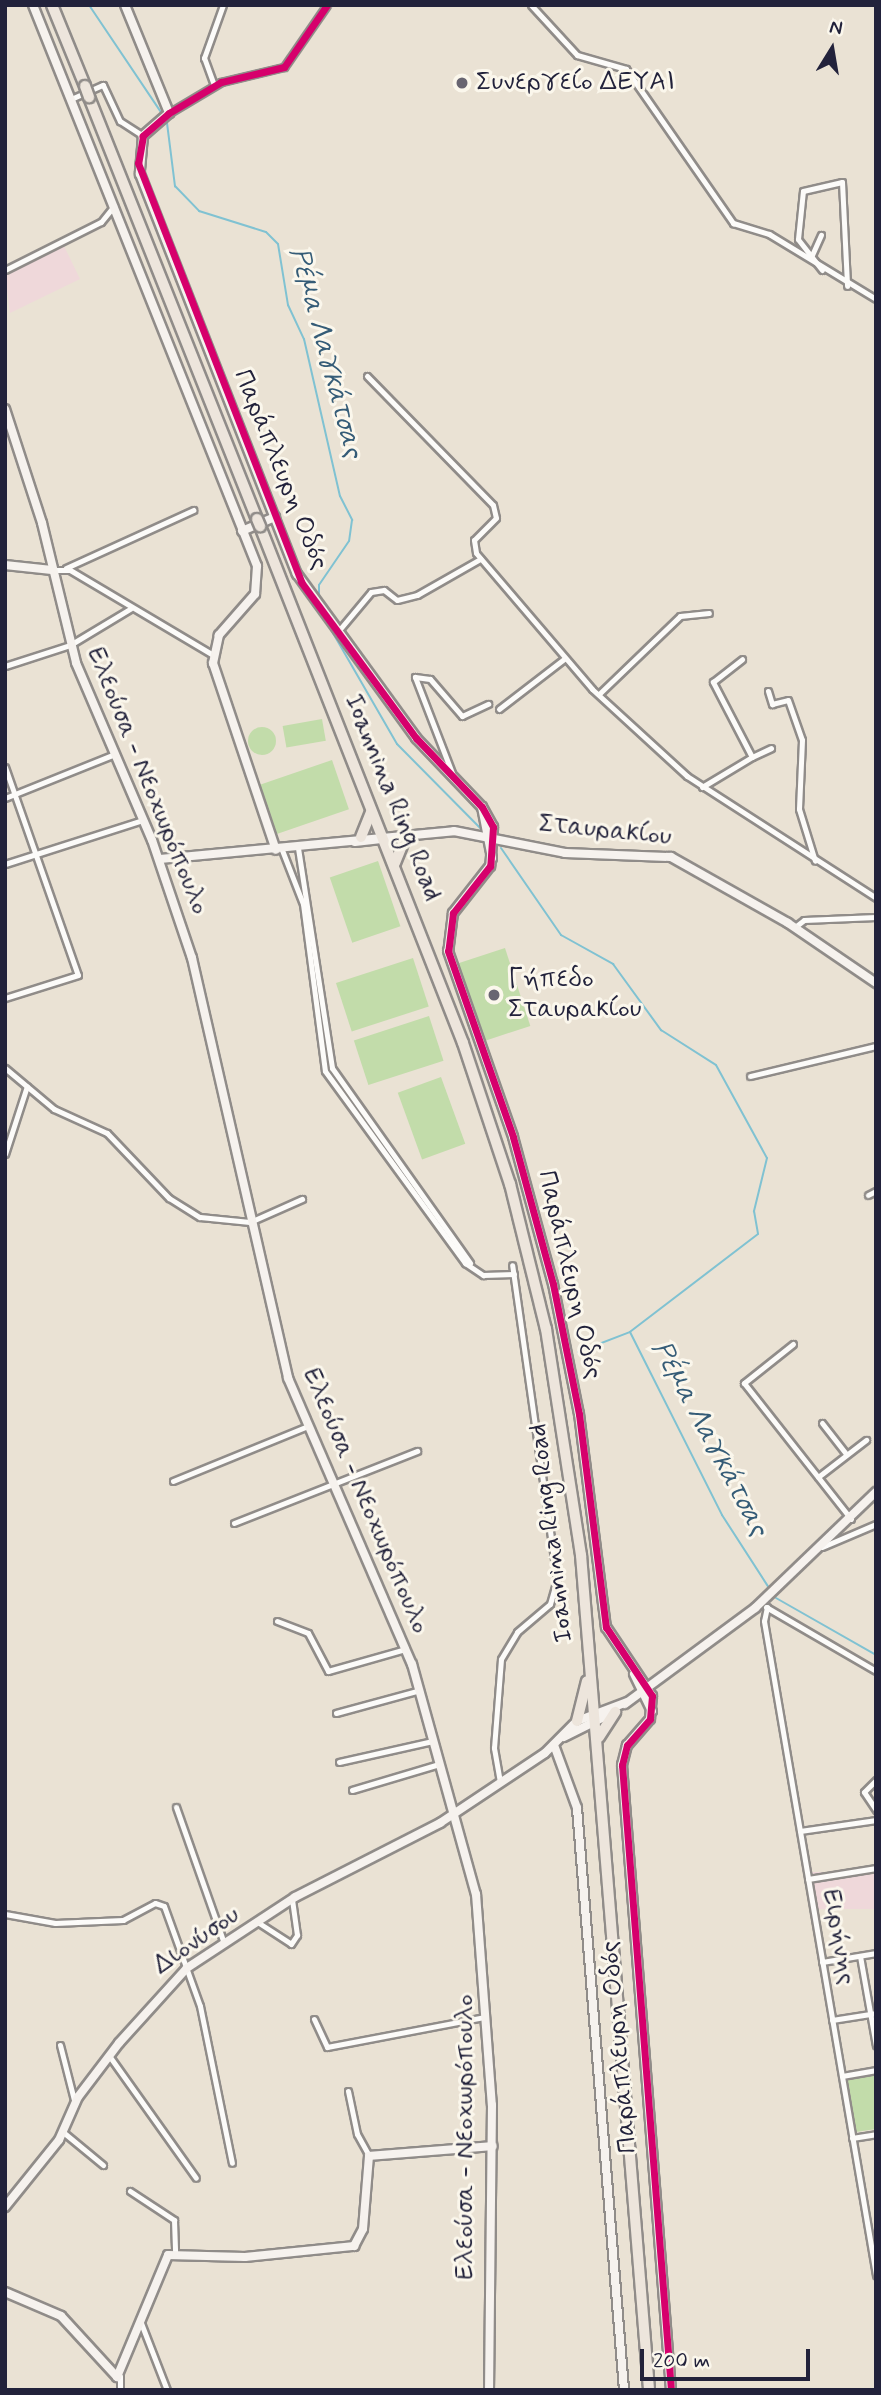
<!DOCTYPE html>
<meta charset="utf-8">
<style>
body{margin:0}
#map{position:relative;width:881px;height:2395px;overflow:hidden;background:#eae2d4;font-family:Mynerve,sans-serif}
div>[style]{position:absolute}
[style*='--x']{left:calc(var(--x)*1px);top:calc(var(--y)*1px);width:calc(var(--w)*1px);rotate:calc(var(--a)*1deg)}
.built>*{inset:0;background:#efd8da;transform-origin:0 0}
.green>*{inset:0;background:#c2dcaa;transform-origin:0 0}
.round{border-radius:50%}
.stream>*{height:2px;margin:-1px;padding:0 1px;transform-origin:1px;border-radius:1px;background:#80c2d2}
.roads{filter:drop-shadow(2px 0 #908c89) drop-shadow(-2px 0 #908c89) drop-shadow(0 2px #908c89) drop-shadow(0 -2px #908c89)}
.street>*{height:5px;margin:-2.5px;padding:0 2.5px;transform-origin:2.5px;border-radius:2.5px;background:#fcfbf9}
.secondary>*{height:8px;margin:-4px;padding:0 4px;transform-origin:4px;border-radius:4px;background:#f6f2ee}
.highway>*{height:10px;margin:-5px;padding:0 5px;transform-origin:5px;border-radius:5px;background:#ede5dc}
.bridges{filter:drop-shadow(2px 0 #908c89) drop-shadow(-2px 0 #908c89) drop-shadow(0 2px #908c89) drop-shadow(0 -2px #908c89)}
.highway-bridge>*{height:10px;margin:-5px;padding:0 5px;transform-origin:5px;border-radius:5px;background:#ede5dc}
.cycleway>*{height:7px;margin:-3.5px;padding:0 3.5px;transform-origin:3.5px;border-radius:3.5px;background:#d6006c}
.dots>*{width:19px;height:19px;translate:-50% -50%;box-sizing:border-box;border:4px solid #fbf7ec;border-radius:50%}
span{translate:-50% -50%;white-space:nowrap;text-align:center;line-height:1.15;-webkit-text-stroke:6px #fbf7ec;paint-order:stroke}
.poi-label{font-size:26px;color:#22223b}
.left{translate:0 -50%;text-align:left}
.street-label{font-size:26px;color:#22223b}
.water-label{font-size:28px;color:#355c77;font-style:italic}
.frame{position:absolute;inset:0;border:7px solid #22223b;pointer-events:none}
.north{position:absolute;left:797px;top:14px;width:70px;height:70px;-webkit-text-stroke:5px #fbf7ec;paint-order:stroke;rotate:11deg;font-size:19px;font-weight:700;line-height:28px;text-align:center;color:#22223b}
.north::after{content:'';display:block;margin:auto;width:24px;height:32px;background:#22223b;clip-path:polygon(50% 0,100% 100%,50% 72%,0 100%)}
.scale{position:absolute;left:640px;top:2349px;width:170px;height:32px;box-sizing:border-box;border:4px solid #22223b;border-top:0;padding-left:9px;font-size:21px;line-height:24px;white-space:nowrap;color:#22223b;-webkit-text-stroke:5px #fbf7ec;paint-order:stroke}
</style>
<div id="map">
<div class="built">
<i style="clip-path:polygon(64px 246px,80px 279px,10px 313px,5px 275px)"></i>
<i style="left:876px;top:1872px;width:37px;height:64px;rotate:90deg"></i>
</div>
<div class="green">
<i style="left:322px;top:719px;width:22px;height:40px;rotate:80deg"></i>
<i class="round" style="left:248px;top:727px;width:28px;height:28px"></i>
<i style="left:332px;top:760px;width:52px;height:77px;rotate:71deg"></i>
<i style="left:378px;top:861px;width:69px;height:51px;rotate:71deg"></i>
<i style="left:505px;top:948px;width:82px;height:49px;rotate:72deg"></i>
<i style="left:413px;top:958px;width:51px;height:81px;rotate:72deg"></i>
<i style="left:429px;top:1016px;width:47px;height:79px;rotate:72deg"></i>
<i style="left:441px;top:1077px;width:71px;height:46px;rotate:70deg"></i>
<i style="clip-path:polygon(876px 2073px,876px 2129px,856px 2132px,846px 2078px)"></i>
</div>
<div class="stream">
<i style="--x:89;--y:5;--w:129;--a:56.1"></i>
<i style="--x:167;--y:123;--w:64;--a:82.8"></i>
<i style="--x:175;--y:186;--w:35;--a:46"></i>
<i style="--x:199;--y:211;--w:70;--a:17.4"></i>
<i style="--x:266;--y:232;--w:17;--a:45"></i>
<i style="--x:278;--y:244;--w:62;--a:80.7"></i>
<i style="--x:288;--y:305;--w:38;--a:65"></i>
<i style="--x:304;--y:339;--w:161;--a:77.1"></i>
<i style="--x:340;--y:496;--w:27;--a:63"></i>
<i style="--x:352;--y:520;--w:21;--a:98"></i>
<i style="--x:349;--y:541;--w:53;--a:124.3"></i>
<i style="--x:319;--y:585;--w:15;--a:90"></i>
<i style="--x:326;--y:621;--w:142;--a:60"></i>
<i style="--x:397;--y:744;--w:120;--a:45.3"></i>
<i style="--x:501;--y:848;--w:106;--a:55.4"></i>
<i style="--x:561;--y:935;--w:60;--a:29.1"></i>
<i style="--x:613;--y:964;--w:82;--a:54"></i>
<i style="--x:661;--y:1030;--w:65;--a:32.5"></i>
<i style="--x:716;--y:1065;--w:106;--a:61.3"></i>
<i style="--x:767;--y:1158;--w:55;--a:103.8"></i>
<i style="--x:754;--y:1211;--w:23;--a:80"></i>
<i style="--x:758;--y:1234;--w:161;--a:142.6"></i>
<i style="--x:630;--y:1332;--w:205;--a:63.3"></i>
<i style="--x:722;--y:1515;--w:87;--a:57.2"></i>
<i style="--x:578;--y:1352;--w:56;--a:-21"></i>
<i style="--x:776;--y:1598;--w:115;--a:29.7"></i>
</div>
<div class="roads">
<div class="street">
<i style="--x:531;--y:5;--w:68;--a:47.4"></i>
<i style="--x:577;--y:55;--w:51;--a:15.9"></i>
<i style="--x:626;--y:69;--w:188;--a:55.2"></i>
<i style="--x:733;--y:223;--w:38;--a:17"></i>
<i style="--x:769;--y:234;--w:125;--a:31.3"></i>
<i style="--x:214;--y:85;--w:29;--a:-110"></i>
<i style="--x:204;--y:58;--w:56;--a:-70.3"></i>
<i style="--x:71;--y:99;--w:35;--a:-24"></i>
<i style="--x:103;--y:85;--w:40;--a:65"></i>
<i style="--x:120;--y:121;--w:27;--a:33"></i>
<i style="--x:169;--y:113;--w:61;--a:-30.8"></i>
<i style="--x:221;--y:82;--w:65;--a:-13.4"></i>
<i style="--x:284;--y:67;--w:75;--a:-55.3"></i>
<i style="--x:812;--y:255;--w:22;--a:-66"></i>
<i style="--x:5;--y:270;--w:107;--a:-26.6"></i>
<i style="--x:101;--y:222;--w:21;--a:-51"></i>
<i style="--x:822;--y:270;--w:39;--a:-128"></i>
<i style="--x:798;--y:239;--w:48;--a:-84.1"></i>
<i style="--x:803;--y:191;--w:40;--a:-13"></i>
<i style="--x:842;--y:182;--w:104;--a:87.2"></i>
<i style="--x:367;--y:376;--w:180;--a:45.7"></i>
<i style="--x:493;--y:505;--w:13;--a:77"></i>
<i style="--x:496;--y:518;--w:31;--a:135"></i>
<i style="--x:474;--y:540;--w:13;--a:81"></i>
<i style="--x:476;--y:553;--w:179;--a:49.5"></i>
<i style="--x:592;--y:689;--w:129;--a:42.5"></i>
<i style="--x:687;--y:776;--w:225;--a:32.8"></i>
<i style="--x:66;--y:568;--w:140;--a:-24.5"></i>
<i style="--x:52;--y:570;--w:18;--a:0"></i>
<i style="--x:70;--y:570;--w:166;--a:30.7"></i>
<i style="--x:340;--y:629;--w:48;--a:-50"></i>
<i style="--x:371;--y:592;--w:13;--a:-9"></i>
<i style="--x:384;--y:590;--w:16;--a:38"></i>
<i style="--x:397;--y:600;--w:21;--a:-14"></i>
<i style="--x:417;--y:595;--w:73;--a:-29.7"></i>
<i style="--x:5;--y:666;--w:68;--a:-17.9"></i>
<i style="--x:70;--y:645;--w:70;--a:-31"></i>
<i style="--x:768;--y:691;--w:14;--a:73"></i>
<i style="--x:772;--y:704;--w:16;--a:-14"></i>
<i style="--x:788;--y:700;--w:42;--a:70.7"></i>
<i style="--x:802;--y:740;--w:69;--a:92.5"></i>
<i style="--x:799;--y:809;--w:54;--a:72.9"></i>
<i style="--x:599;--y:694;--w:112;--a:-43.9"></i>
<i style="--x:680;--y:616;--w:29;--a:-6"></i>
<i style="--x:499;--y:709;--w:82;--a:-37.6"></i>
<i style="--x:752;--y:757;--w:21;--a:-25"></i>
<i style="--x:5;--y:767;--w:220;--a:70.7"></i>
<i style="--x:78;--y:975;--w:77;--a:162.5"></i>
<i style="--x:452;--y:773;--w:103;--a:-111.1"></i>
<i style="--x:415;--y:677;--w:15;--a:8"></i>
<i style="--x:430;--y:679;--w:49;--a:49.1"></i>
<i style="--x:462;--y:716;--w:29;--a:-25"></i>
<i style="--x:702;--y:787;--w:58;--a:-31"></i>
<i style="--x:752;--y:757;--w:85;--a:-117.5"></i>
<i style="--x:713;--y:682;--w:37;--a:-38"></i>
<i style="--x:5;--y:798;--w:118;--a:-21.8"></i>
<i style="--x:298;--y:848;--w:223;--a:81.2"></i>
<i style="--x:332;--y:1068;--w:239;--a:54.7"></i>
<i style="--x:282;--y:850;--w:58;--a:68.7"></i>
<i style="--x:303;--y:904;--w:168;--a:82.5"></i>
<i style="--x:325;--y:1071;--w:238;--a:53.9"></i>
<i style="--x:465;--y:1263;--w:22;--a:34"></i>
<i style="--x:483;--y:1275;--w:31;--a:-2"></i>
<i style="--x:5;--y:864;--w:145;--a:-17.7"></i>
<i style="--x:795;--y:927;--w:11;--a:-38"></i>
<i style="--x:804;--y:920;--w:72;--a:-2.4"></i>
<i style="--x:5;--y:1068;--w:64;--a:39.9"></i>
<i style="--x:54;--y:1109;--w:58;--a:24.4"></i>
<i style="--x:107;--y:1133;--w:90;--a:46.4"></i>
<i style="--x:169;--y:1198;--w:36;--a:32"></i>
<i style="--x:200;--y:1217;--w:50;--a:5.7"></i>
<i style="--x:250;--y:1222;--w:57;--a:-23.9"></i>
<i style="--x:750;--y:1076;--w:130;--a:-13.4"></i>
<i style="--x:5;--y:1154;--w:71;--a:-72.1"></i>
<i style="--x:868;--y:1195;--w:9;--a:-27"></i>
<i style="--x:793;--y:1344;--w:63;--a:141.5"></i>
<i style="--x:744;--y:1383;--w:173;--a:51.8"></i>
<i style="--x:822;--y:1423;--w:39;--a:52"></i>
<i style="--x:818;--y:1477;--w:61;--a:-37.6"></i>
<i style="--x:173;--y:1481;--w:143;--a:-22.2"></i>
<i style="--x:234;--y:1523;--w:197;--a:-21.5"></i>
<i style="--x:822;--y:1547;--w:59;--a:-23.1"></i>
<i style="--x:766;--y:1607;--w:127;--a:30.2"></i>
<i style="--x:767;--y:1607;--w:14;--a:102"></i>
<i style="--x:764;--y:1621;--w:664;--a:80.28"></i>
<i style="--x:277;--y:1621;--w:33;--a:21"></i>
<i style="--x:308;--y:1633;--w:43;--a:62.2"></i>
<i style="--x:328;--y:1671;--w:81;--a:-15.8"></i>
<i style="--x:336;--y:1713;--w:87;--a:-15.3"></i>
<i style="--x:339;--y:1762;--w:96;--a:-12.6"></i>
<i style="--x:876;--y:1780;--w:17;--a:135"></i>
<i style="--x:864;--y:1792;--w:22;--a:56"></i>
<i style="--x:500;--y:1782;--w:35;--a:-100"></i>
<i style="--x:494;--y:1748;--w:89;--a:-85.5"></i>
<i style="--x:501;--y:1659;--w:31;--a:-59"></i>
<i style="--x:517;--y:1632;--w:43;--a:-40.3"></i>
<i style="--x:550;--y:1604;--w:25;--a:-74"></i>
<i style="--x:557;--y:1580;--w:318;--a:-98.1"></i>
<i style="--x:352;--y:1790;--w:91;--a:-16.6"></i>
<i style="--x:176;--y:1807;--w:144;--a:70.6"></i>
<i style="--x:800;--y:1831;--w:77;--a:-8.2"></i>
<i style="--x:808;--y:1879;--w:69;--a:-9.2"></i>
<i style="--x:5;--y:1914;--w:51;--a:10.2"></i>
<i style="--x:55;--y:1923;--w:68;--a:-2.5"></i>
<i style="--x:123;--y:1920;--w:36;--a:-28"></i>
<i style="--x:155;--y:1903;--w:9;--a:18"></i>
<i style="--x:164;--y:1906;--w:106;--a:70.2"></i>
<i style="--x:200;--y:2006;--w:160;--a:78.5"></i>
<i style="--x:259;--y:1923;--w:38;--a:33"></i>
<i style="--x:291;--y:1944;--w:11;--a:-56"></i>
<i style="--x:297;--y:1935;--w:36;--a:-98"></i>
<i style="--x:860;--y:1956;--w:91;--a:79.9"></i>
<i style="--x:822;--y:1962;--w:55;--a:-9.5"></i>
<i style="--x:314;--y:2019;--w:31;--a:65"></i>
<i style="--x:327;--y:2047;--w:161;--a:-10.8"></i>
<i style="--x:832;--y:2020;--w:45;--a:-9"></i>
<i style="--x:60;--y:2045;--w:61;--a:75.7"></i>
<i style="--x:110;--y:2057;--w:148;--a:54.6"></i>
<i style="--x:842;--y:2076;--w:35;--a:-10"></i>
<i style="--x:348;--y:2091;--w:44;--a:78.2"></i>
<i style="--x:357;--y:2134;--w:25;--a:61"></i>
<i style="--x:63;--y:2132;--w:52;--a:39.5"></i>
<i style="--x:852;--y:2138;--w:24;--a:-9"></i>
<i style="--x:130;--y:2191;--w:53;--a:33.4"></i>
<i style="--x:174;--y:2220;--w:33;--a:88"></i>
<i style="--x:141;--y:2323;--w:72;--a:68.8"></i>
<i style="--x:120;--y:2376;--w:14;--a:90"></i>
</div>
<div class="secondary">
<i style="--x:33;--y:5;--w:604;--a:68.23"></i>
<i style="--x:257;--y:566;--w:28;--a:94"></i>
<i style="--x:255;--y:594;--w:55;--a:131.3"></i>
<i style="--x:219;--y:635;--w:29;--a:102"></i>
<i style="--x:213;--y:663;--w:197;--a:71.4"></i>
<i style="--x:125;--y:5;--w:117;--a:67.8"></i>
<i style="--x:169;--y:113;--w:35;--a:139"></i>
<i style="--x:143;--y:136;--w:38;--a:95"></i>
<i style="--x:140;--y:174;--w:430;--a:68.6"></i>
<i style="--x:297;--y:574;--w:203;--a:54"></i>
<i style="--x:416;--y:738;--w:95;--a:46.3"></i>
<i style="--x:482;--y:807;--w:23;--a:61"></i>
<i style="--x:493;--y:827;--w:39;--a:94"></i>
<i style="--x:490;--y:866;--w:60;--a:128.2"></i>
<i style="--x:453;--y:913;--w:38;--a:97"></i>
<i style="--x:448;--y:951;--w:197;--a:70.7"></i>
<i style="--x:513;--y:1137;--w:152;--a:74.8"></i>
<i style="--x:553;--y:1284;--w:133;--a:78.7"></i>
<i style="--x:579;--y:1414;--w:215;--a:82.8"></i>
<i style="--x:606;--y:1627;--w:83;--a:56.3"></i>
<i style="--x:652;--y:1696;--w:23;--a:95"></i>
<i style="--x:650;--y:1719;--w:35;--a:131"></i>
<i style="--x:627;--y:1745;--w:21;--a:104"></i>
<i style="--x:622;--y:1765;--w:627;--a:85.52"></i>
<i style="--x:5;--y:409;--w:120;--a:72"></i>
<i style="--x:42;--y:523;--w:144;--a:76.3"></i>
<i style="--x:76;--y:663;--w:193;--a:66.8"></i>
<i style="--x:152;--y:840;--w:125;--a:71.3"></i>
<i style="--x:192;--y:958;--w:431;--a:77.1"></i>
<i style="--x:288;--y:1378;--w:312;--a:66.6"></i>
<i style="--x:412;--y:1664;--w:239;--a:74.5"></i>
<i style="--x:476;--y:1894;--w:212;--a:85.7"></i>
<i style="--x:492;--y:2105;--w:285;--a:90.6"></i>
<i style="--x:242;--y:531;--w:36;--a:-23"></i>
<i style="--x:5;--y:565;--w:47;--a:6.1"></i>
<i style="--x:482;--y:807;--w:52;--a:78.9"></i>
<i style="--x:355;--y:842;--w:53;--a:-6.5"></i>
<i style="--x:160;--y:859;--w:295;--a:-5.4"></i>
<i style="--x:454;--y:831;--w:113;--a:11.2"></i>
<i style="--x:565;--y:853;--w:106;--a:2.2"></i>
<i style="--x:671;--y:857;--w:134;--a:29.4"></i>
<i style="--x:788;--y:923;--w:107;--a:34.3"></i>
<i style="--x:634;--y:1674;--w:41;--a:64.1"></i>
<i style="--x:625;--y:1704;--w:162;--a:-36.4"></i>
<i style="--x:755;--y:1608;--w:168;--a:-43.8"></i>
<i style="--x:564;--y:1737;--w:56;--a:-26.6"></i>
<i style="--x:554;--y:1745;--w:67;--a:69.9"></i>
<i style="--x:577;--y:1808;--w:584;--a:85.38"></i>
<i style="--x:5;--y:2207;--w:86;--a:-51.1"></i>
<i style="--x:59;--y:2140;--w:47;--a:-66.2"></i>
<i style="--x:78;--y:2097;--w:68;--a:-52.8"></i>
<i style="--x:119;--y:2043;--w:101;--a:-47.8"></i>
<i style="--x:187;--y:1968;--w:129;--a:-33.3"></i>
<i style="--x:295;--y:1897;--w:163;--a:-27"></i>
<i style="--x:440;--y:1823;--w:126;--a:-33.7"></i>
<i style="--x:545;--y:1753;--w:45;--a:-45"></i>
<i style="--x:577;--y:1721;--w:53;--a:-20.8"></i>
<i style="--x:5;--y:2292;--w:61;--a:23.2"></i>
<i style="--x:61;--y:2316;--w:83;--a:47.4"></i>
<i style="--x:117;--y:2377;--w:132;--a:-67.3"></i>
<i style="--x:168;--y:2255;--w:77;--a:1.5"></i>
<i style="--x:245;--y:2257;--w:110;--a:-5.8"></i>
<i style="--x:354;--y:2246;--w:19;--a:-62"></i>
<i style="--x:363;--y:2229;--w:73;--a:-85.3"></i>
<i style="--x:369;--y:2156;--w:124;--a:-4.6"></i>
</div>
<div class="highway">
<i style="--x:52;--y:5;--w:87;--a:67.8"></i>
<i style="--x:89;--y:97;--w:454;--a:68.3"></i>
<i style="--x:260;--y:526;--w:555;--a:68.56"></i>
<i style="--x:463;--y:1043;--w:149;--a:71.6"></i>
<i style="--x:510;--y:1184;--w:149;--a:76.1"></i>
<i style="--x:546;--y:1329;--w:229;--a:81.2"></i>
<i style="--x:581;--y:1555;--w:838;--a:85.34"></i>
<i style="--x:361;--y:837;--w:27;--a:-68"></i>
<i style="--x:395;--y:863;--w:29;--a:-68"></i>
<i style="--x:577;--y:1721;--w:41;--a:-76"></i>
<i style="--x:599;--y:1737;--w:30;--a:-57"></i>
</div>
</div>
<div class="bridges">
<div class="highway-bridge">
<i style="--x:85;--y:86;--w:12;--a:70"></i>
<i style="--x:257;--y:519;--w:8;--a:67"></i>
</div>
</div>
<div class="cycleway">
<i style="--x:327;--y:5;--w:75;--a:124.7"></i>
<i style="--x:284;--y:67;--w:65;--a:166.6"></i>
<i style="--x:221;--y:82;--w:61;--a:149.2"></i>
<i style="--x:169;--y:113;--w:35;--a:139"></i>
<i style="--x:143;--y:136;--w:27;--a:100"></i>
<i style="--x:138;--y:163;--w:450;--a:68.7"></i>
<i style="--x:301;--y:582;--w:194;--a:53.6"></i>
<i style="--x:416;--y:738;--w:95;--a:46.3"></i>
<i style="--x:482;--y:807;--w:23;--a:61"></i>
<i style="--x:493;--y:827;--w:39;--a:94"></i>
<i style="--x:490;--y:866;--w:60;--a:128.2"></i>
<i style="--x:453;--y:913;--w:38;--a:97"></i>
<i style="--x:448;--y:951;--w:197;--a:70.7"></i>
<i style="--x:513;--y:1137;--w:152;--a:74.8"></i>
<i style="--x:553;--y:1284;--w:133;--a:78.7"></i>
<i style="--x:579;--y:1414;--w:215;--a:82.8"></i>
<i style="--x:606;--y:1627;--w:83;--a:56.3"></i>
<i style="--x:652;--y:1696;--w:23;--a:95"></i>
<i style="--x:650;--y:1719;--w:35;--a:131"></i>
<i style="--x:627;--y:1745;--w:21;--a:104"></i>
<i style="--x:622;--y:1765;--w:627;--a:85.52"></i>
</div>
<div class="dots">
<i style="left:462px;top:83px;background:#686571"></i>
<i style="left:494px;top:995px;background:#686571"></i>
</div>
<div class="poi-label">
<span class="left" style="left:476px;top:83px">Συνεργείο ΔΕΥΑΙ</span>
<span class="left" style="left:508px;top:995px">Γήπεδο<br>Σταυρακίου</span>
</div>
<div class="street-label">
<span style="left:280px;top:470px;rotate:68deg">Παράπλευρη Οδός</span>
<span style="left:147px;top:781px;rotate:68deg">Ελεούσα - Νεοχωρόπουλο</span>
<span style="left:392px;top:798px;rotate:68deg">Ioannina Ring Road</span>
<span style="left:605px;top:831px;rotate:6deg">Σταυρακίου</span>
<span style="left:569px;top:1275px;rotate:77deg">Παράπλευρη Οδός</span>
<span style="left:365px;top:1501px;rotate:67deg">Ελεούσα - Νεοχωρόπουλο</span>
<span style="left:552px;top:1533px;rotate:-97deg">Ioannina Ring Road</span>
<span style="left:838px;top:1937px;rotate:80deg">Ειρήνης</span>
<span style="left:197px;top:1941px;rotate:-35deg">Διονύσου</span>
<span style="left:620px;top:2047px;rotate:-95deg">Παράπλευρη Οδός</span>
<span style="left:466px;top:2137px;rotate:-90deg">Ελεούσα - Νεοχωρόπουλο</span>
</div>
<div class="water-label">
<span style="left:325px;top:353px;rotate:75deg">Ρέμα Λαγκάτσας</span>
<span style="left:709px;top:1439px;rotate:62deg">Ρέμα Λαγκάτσας</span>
</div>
<div class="frame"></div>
<div class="north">N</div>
<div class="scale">200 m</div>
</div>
